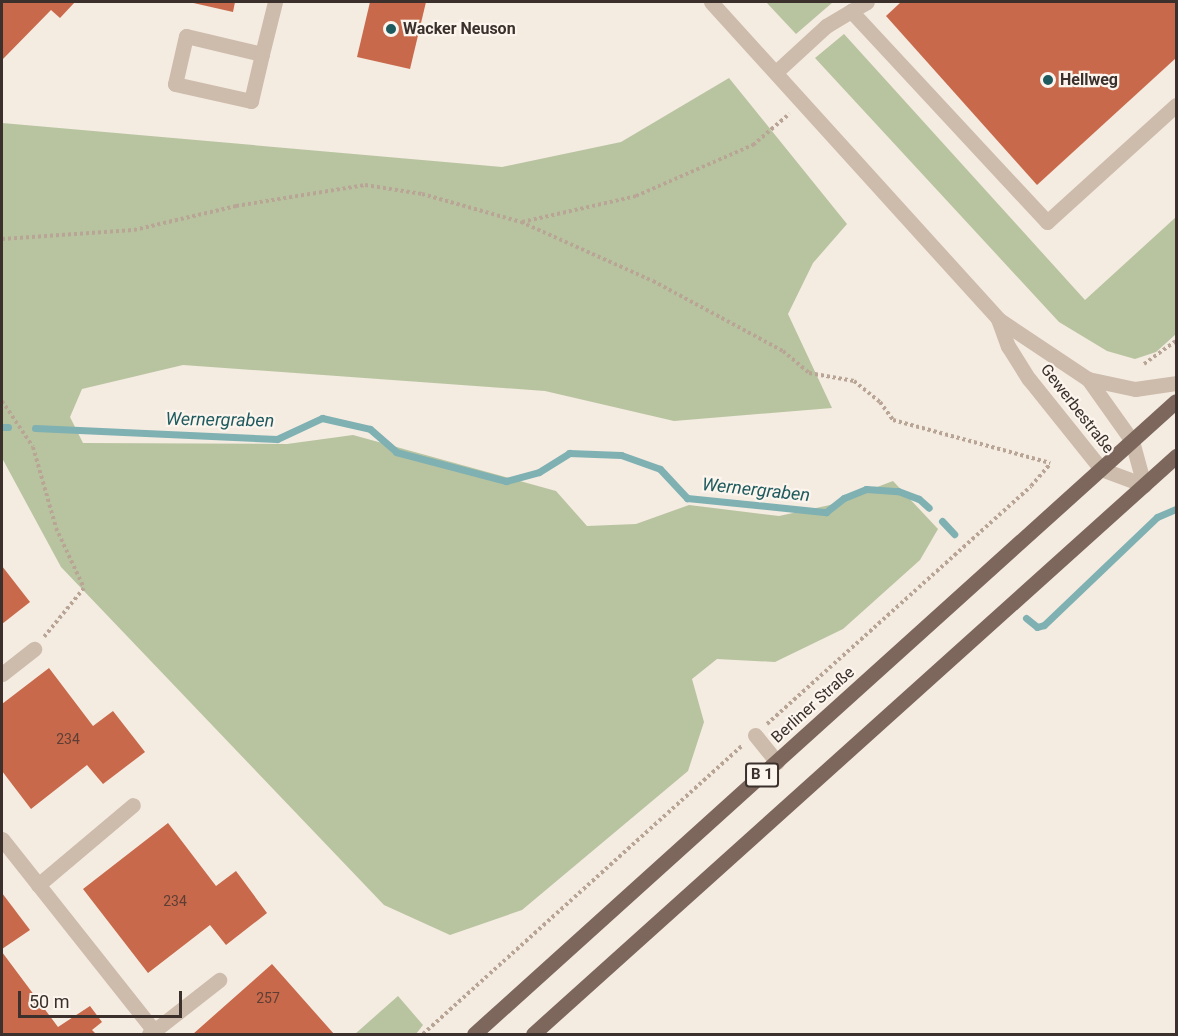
<!DOCTYPE html>
<meta charset="utf-8">
<style>
body{margin:0}
#map{position:relative;width:1178px;height:1036px;overflow:hidden;background:#f4ebe1;font-family:Roboto,sans-serif}
div>[style]{position:absolute}
[style*='--x']{left:calc(var(--x)*1px);top:calc(var(--y)*1px);width:calc(var(--w)*1px);rotate:calc(var(--a)*1deg)}
.green>*{inset:0;background:#b8c4a0}
.stream>*{height:7px;margin:-3.5px;padding:0 3.5px;transform-origin:3.5px;border-radius:3.5px;background:#7fb0b2}
.building>*{inset:0;background:#c8694b}
.path>*{height:4px;margin-top:-2px;transform-origin:0;background:repeating-linear-gradient(90deg,#b9a596 0 3px,transparent 0 6px)}
.minor>*{height:15px;margin:-7.5px;padding:0 7.5px;transform-origin:7.5px;border-radius:7.5px;background:#cdbbac}
.major>*{height:15px;margin:-7.5px;padding:0 7.5px;transform-origin:7.5px;border-radius:7.5px;background:#7d675c}
.dots>*{width:16px;height:16px;translate:-50% -50%;box-sizing:border-box;border:3px solid #fbf5ee;border-radius:50%}
span{translate:-50% -50%;white-space:nowrap;text-align:center;line-height:1.15;-webkit-text-stroke:4.5px #fbf5ee;paint-order:stroke}
.number-label{font-size:14px;color:#5e3e33}
.number-label span{-webkit-text-stroke-width:0}
.shield-label span{padding:2px 4px;background:#fbf5ee;border:2px solid;border-radius:4px;-webkit-text-stroke-width:0}
.shield-label{font-size:15px;color:#3b302b;font-weight:700}
.poi-label{font-size:16px;color:#3b302b;font-weight:700}
.left{translate:0 -50%;text-align:left}
.street-label{font-size:16px;color:#3b302b}
.water-label{font-size:18px;color:#1f5a5e;font-style:italic}
.frame{position:absolute;inset:0;border:3px solid #3b302b;pointer-events:none}
.scale{position:absolute;left:18px;top:991px;width:164px;height:27px;box-sizing:border-box;border:3px solid #3b302b;border-top:0;padding-left:8px;font-size:18px;line-height:21px;white-space:nowrap;color:#3b302b;-webkit-text-stroke:4px #fbf5ee;paint-order:stroke}
</style>
<div id="map">
<div class="green">
<i style="clip-path:polygon(766px 2px,833px 2px,796px 34px)"></i>
<i style="clip-path:polygon(844px 34px,1085px 300px,1176px 217px,1176px 334px,1156px 352px,1135px 359px,1107px 351px,1059px 322px,815px 58px)"></i>
<i style="clip-path:polygon(729px 78px,847px 224px,813px 263px,788px 314px,832px 408px,674px 421px,545px 391px,183px 365px,82px 389px,70px 417px,83px 443px,287px 444px,353px 435px,556px 491px,587px 526px,636px 524px,689px 505px,779px 516px,830px 505px,893px 481px,938px 529px,920px 560px,843px 629px,775px 662px,717px 659px,692px 679px,704px 722px,688px 771px,522px 910px,450px 935px,384px 905px,61px 567px,2px 458px,2px 123px,502px 167px,621px 142px)"></i>
<i style="clip-path:polygon(398px 996px,423px 1025px,416px 1034px,355px 1034px)"></i>
</div>
<div class="stream">
<i style="--x:2;--y:427;--w:6;--a:0"></i>
<i style="--x:35;--y:428;--w:242;--a:2.6"></i>
<i style="--x:277;--y:439;--w:50;--a:-25"></i>
<i style="--x:322;--y:418;--w:49;--a:12.9"></i>
<i style="--x:370;--y:429;--w:35;--a:41"></i>
<i style="--x:396;--y:452;--w:114;--a:14.8"></i>
<i style="--x:506;--y:481;--w:34;--a:-15"></i>
<i style="--x:539;--y:472;--w:36;--a:-32"></i>
<i style="--x:569;--y:453;--w:52;--a:2.2"></i>
<i style="--x:621;--y:455;--w:41;--a:19.7"></i>
<i style="--x:660;--y:469;--w:40;--a:47"></i>
<i style="--x:687;--y:498;--w:140;--a:5.8"></i>
<i style="--x:826;--y:512;--w:23;--a:-38"></i>
<i style="--x:844;--y:498;--w:24;--a:-22"></i>
<i style="--x:866;--y:489;--w:32;--a:4"></i>
<i style="--x:898;--y:491;--w:22;--a:21"></i>
<i style="--x:919;--y:499;--w:13;--a:42"></i>
<i style="--x:942;--y:521;--w:18;--a:47"></i>
<i style="--x:1026;--y:618;--w:14;--a:39"></i>
<i style="--x:1037;--y:627;--w:7;--a:-16"></i>
<i style="--x:1044;--y:625;--w:156;--a:-43.7"></i>
<i style="--x:1157;--y:517;--w:21;--a:-23"></i>
</div>
<div class="building">
<i style="clip-path:polygon(2px 2px,75px 2px,60px 18px,51px 10px,2px 60px)"></i>
<i style="clip-path:polygon(189px 2px,235px 2px,233px 12px)"></i>
<i style="clip-path:polygon(370px 2px,426px 2px,410px 69px,357px 57px)"></i>
<i style="clip-path:polygon(901px 2px,1176px 2px,1176px 58px,1037px 185px,886px 16px)"></i>
<i style="clip-path:polygon(2px 566px,30px 602px,2px 624px)"></i>
<i style="clip-path:polygon(49px 668px,93px 726px,113px 711px,145px 752px,103px 784px,87px 765px,31px 809px,2px 771px,2px 704px)"></i>
<i style="clip-path:polygon(168px 823px,216px 886px,236px 871px,267px 913px,226px 945px,210px 925px,148px 973px,83px 889px)"></i>
<i style="clip-path:polygon(2px 893px,30px 930px,2px 949px)"></i>
<i style="clip-path:polygon(2px 952px,58px 1027px,90px 1006px,102px 1022px,92px 1030px,96px 1034px,2px 1034px)"></i>
<i style="clip-path:polygon(272px 964px,334px 1034px,340px 1034px,193px 1034px)"></i>
</div>
<div class="path">
<i style="--x:522;--y:222;--w:117;--a:-12.8"></i>
<i style="--x:636;--y:196;--w:128;--a:-23.6"></i>
<i style="--x:753;--y:145;--w:48;--a:-40.7"></i>
<i style="--x:2;--y:239;--w:132;--a:-3.9"></i>
<i style="--x:134;--y:230;--w:105;--a:-13.2"></i>
<i style="--x:236;--y:206;--w:131;--a:-9.2"></i>
<i style="--x:365;--y:185;--w:58;--a:9"></i>
<i style="--x:422;--y:194;--w:103;--a:15.8"></i>
<i style="--x:521;--y:222;--w:145;--a:24.1"></i>
<i style="--x:653;--y:281;--w:148;--a:28.3"></i>
<i style="--x:783;--y:351;--w:34;--a:40"></i>
<i style="--x:809;--y:373;--w:46;--a:10.1"></i>
<i style="--x:854;--y:381;--w:33;--a:39"></i>
<i style="--x:880;--y:402;--w:22;--a:54"></i>
<i style="--x:893;--y:420;--w:163;--a:15.3"></i>
<i style="--x:1144;--y:364;--w:39;--a:-36"></i>
<i style="--x:2;--y:401;--w:55;--a:56"></i>
<i style="--x:33;--y:447;--w:84;--a:74.1"></i>
<i style="--x:56;--y:528;--w:66;--a:65"></i>
<i style="--x:84;--y:588;--w:63;--a:129.2"></i>
<i style="--x:767;--y:724;--w:355;--a:-42"></i>
<i style="--x:1031;--y:486;--w:29;--a:-49"></i>
<i style="--x:423;--y:1034;--w:431;--a:-42.1"></i>
</div>
<div class="minor">
<i style="--x:711;--y:2;--w:428;--a:47.8"></i>
<i style="--x:998;--y:319;--w:108;--a:33.7"></i>
<i style="--x:1088;--y:379;--w:76;--a:54.6"></i>
<i style="--x:1132;--y:441;--w:46;--a:74.7"></i>
<i style="--x:851;--y:11;--w:18;--a:-29"></i>
<i style="--x:262;--y:54;--w:78;--a:-166.7"></i>
<i style="--x:186;--y:36;--w:49;--a:102.9"></i>
<i style="--x:175;--y:84;--w:78;--a:12.6"></i>
<i style="--x:251;--y:101;--w:48;--a:-76.8"></i>
<i style="--x:262;--y:54;--w:54;--a:-76"></i>
<i style="--x:776;--y:72;--w:68;--a:-42.6"></i>
<i style="--x:826;--y:26;--w:29;--a:-31"></i>
<i style="--x:851;--y:11;--w:288;--a:47.1"></i>
<i style="--x:1047;--y:222;--w:174;--a:-42.2"></i>
<i style="--x:998;--y:319;--w:29;--a:70"></i>
<i style="--x:1008;--y:346;--w:39;--a:58"></i>
<i style="--x:1029;--y:379;--w:115;--a:51.3"></i>
<i style="--x:1101;--y:469;--w:46;--a:20.4"></i>
<i style="--x:1088;--y:379;--w:48;--a:12"></i>
<i style="--x:1135;--y:389;--w:41;--a:-8.3"></i>
<i style="--x:2;--y:674;--w:41;--a:-38"></i>
<i style="--x:755;--y:735;--w:35;--a:51"></i>
<i style="--x:2;--y:839;--w:245;--a:51.6"></i>
<i style="--x:154;--y:1031;--w:6;--a:149"></i>
<i style="--x:38;--y:885;--w:124;--a:-40.1"></i>
<i style="--x:157;--y:1034;--w:4;--a:-135"></i>
<i style="--x:154;--y:1031;--w:83;--a:-38.1"></i>
</div>
<div class="major">
<i style="--x:474;--y:1034;--w:945;--a:-42.04"></i>
<i style="--x:533;--y:1034;--w:865;--a:-41.95"></i>
</div>
<div class="dots">
<i style="left:391px;top:29px;background:#1f5a5e"></i>
<i style="left:1048px;top:80px;background:#1f5a5e"></i>
</div>
<div class="number-label">
<span style="left:68px;top:739px">234</span>
<span style="left:175px;top:901px">234</span>
<span style="left:268px;top:998px">257</span>
</div>
<div class="shield-label">
<span style="left:762px;top:775px">B 1</span>
</div>
<div class="poi-label">
<span class="left" style="left:403px;top:29px">Wacker Neuson</span>
<span class="left" style="left:1060px;top:80px">Hellweg</span>
</div>
<div class="street-label">
<span style="left:1077px;top:409px;rotate:52deg">Gewerbestraße</span>
<span style="left:813px;top:705px;rotate:-42deg">Berliner Straße</span>
</div>
<div class="water-label">
<span style="left:220px;top:420px;rotate:1deg">Wernergraben</span>
<span style="left:756px;top:490px;rotate:6deg">Wernergraben</span>
</div>
<div class="frame"></div>
<div class="scale">50 m</div>
</div>
